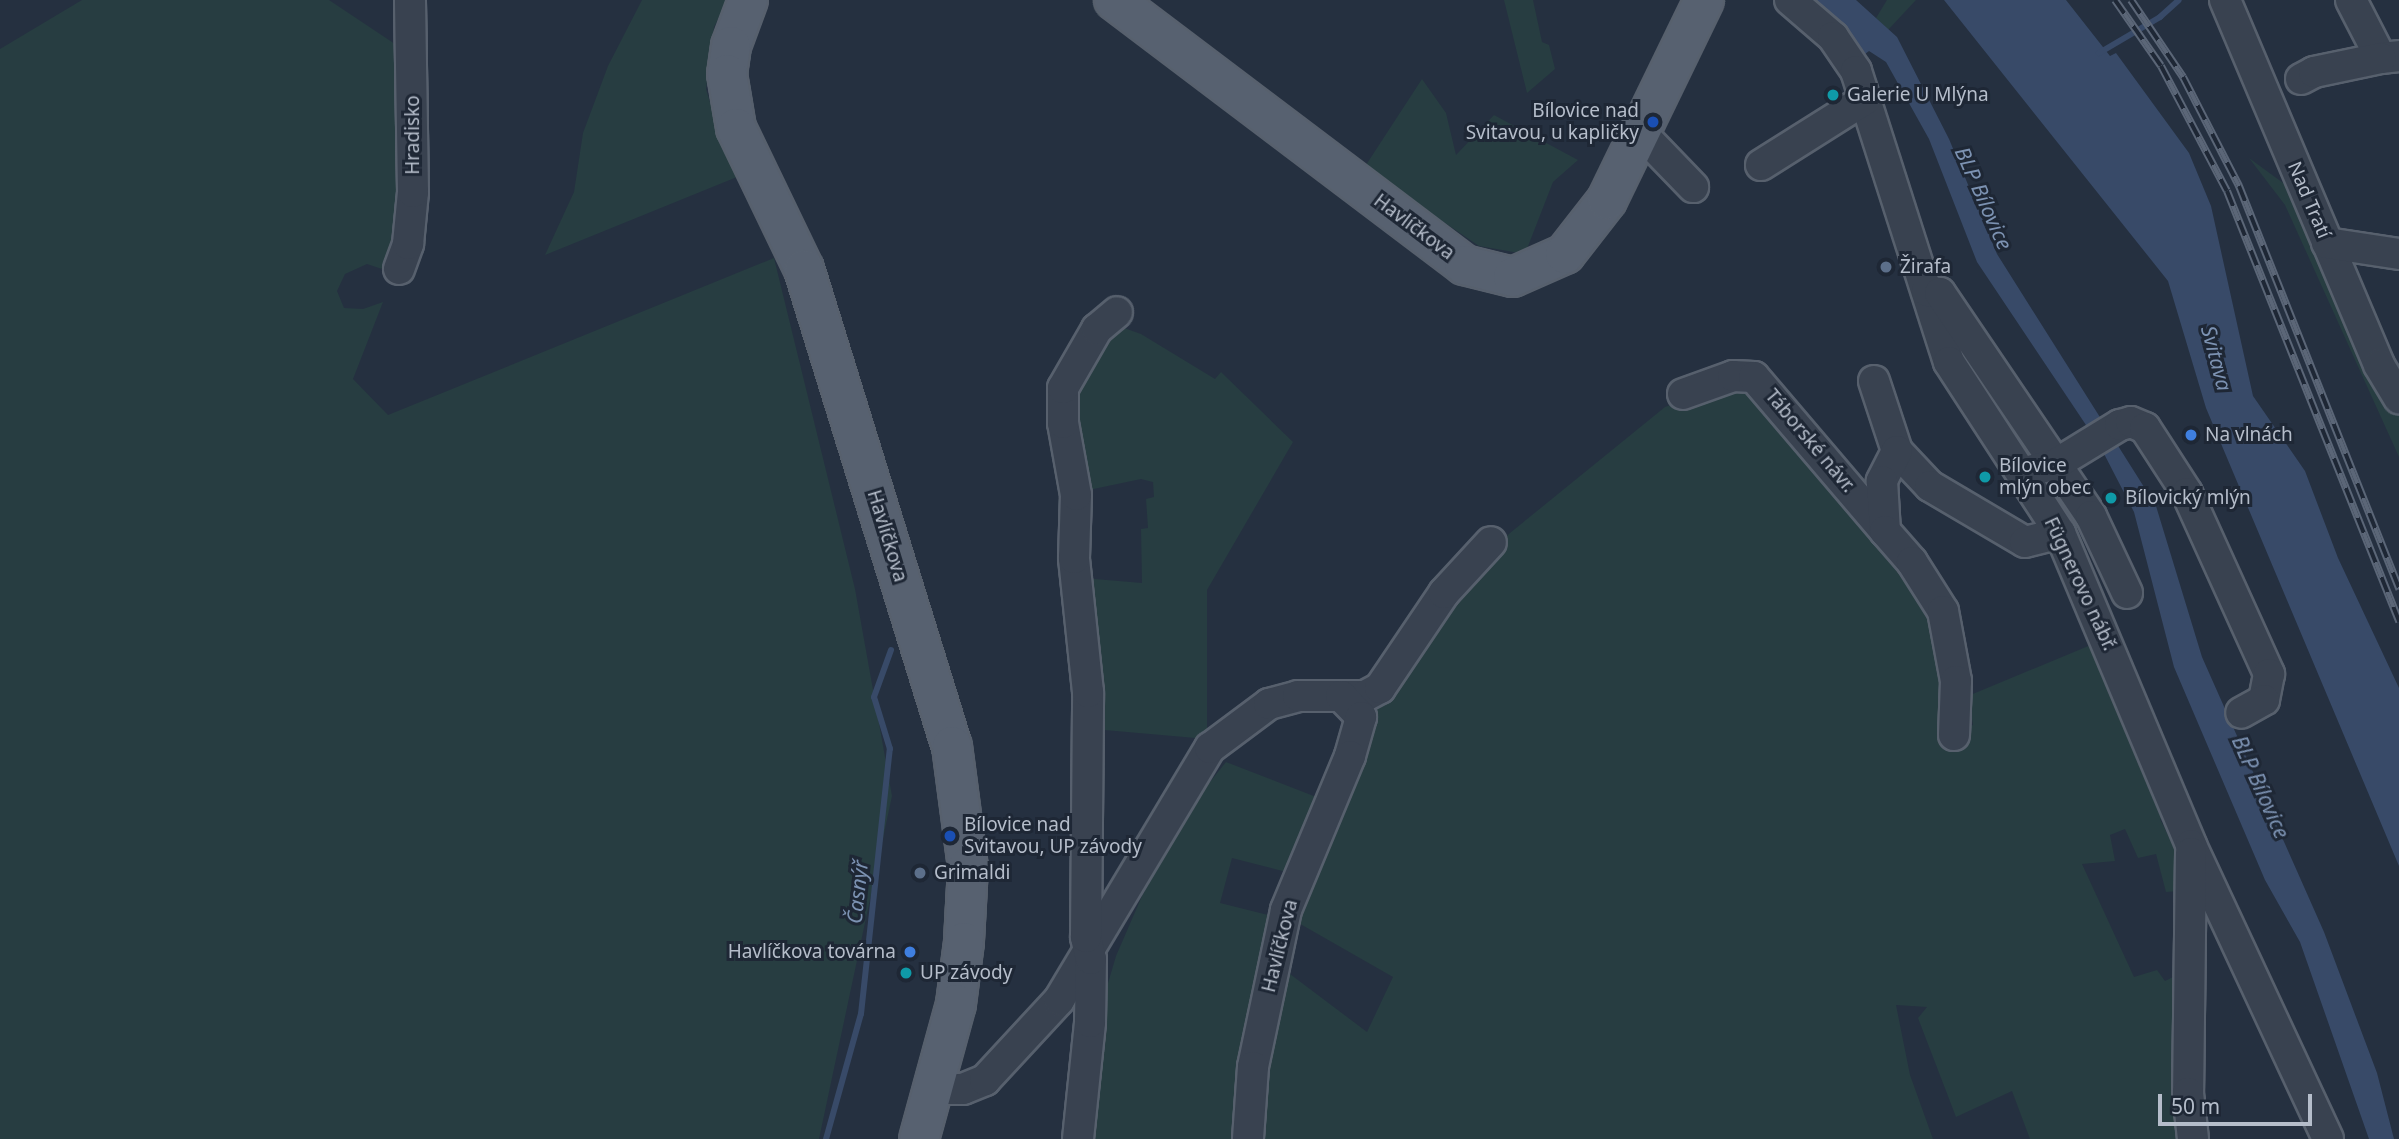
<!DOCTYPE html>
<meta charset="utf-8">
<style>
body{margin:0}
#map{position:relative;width:2399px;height:1139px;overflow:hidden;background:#253040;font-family:"Noto Sans",sans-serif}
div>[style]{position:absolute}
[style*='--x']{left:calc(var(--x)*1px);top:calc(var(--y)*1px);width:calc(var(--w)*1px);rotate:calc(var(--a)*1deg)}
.green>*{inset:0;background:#273d41}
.water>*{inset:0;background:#384a68}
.stream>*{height:6px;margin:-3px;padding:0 3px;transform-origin:3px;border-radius:3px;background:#384a68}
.roads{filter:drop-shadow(2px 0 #57606d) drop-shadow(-2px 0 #57606d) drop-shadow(0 2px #57606d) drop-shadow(0 -2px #57606d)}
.minor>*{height:30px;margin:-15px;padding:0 15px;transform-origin:15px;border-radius:15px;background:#394250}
.major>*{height:38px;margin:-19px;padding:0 19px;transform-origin:19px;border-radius:19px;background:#576170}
.rail>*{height:8px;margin-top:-4px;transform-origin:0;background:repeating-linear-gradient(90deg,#1e2735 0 16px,#5b6677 0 32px);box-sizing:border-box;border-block:2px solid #5b6677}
.dots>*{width:19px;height:19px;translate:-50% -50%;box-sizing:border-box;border:4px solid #1e2735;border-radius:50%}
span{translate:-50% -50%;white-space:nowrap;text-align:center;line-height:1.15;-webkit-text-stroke:6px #1e2735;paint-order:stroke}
.poi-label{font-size:19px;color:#b5bdca}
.left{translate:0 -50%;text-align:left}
.right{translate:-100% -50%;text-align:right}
.street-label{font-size:19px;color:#b5bdca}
.water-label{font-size:21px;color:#7c92b2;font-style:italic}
.scale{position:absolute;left:2158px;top:1094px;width:154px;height:32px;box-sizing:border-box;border:4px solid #b5bdca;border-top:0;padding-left:9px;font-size:21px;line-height:24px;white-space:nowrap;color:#b5bdca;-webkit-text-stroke:5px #1e2735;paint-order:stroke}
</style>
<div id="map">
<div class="green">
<i style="clip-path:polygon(82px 0,329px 0,407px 52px,400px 253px,388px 271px,367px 264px,345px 274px,337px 291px,344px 308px,363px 309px,383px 302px,353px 379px,388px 415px,774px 258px,855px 589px,892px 796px,819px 1139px,0 1139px,0 49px)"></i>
<i style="clip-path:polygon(642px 0,728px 0,714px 27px,706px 89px,726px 155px,737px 177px,545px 255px,574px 192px,583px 133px,608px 66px)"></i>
<i style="clip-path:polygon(1504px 0,1533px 0,1542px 42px,1549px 45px,1555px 69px,1527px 93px)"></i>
<i style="clip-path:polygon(1887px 0,1916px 0,1888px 30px,1876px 18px)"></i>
<i style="clip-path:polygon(1422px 79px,1446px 113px,1456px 155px,1494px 115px,1578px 160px,1553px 182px,1525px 254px,1479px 246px,1364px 168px)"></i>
<i style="clip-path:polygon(2249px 158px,2290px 188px,2399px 416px,2399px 457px,2285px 205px)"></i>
<i style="clip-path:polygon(1110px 323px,1141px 334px,1215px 379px,1221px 372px,1293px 442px,1207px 590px,1207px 739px,1093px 729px,1083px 578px,1142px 583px,1141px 529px,1148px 528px,1146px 499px,1154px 497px,1153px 482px,1141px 479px,1084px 491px,1068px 403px)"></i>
<i style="clip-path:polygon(1735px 382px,1743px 382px,1889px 561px,1900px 557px,1924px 590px,1963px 728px,1973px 725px,1968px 696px,2098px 642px,2168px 816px,2160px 819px,2175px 849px,2178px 891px,2166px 892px,2156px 854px,2138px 858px,2125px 829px,2110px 835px,2115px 861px,2082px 864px,2134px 977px,2157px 970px,2165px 981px,2175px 976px,2186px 1139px,2030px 1139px,2012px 1091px,1956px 1117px,1918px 1018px,1927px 1007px,1896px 1005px,1910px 1075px,1933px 1139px,1252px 1139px,1282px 968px,1367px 1032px,1393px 977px,1295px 921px,1370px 721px,1407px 652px,1453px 588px,1510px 533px,1665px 407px)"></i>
<i style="clip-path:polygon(1226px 762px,1324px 800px,1294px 874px,1232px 858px,1220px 903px,1276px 917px,1244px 1139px,1082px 1139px,1098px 1017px,1116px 956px,1142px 896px,1193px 803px)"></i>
</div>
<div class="water">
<i style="clip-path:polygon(1816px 0,1856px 0,1897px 37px,1949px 139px,1997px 254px,2156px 506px,2202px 657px,2324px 932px,2377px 1073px,2394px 1139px,2369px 1139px,2300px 942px,2265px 880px,2174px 667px,2134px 512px,2100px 446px,1977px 262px,1929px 139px,1886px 62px,1869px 51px,1865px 54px)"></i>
<i style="clip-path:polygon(1944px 0,2066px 0,2110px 56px,2116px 53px,2189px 153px,2211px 206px,2253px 396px,2305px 471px,2338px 558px,2399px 688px,2399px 866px,2206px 408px,2168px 281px)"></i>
</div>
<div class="stream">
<i style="--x:2099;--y:53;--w:71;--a:-30.5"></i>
<i style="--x:2160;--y:17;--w:25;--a:-42"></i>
<i style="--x:826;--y:1139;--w:130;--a:-74.4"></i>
<i style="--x:861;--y:1014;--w:267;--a:-83.8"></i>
<i style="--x:890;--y:749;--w:54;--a:-107.1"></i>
<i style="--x:874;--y:697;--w:50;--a:-70.1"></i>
</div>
<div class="roads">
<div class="minor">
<i style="--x:1790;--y:0;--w:57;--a:40.7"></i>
<i style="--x:1833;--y:37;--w:41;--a:55.9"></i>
<i style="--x:1856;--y:71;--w:305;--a:72.3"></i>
<i style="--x:1949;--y:362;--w:204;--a:57"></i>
<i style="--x:2060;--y:533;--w:338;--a:67.2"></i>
<i style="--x:2191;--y:845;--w:324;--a:65"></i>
<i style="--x:2225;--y:0;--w:396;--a:67.1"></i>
<i style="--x:2379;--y:365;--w:39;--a:59"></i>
<i style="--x:2351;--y:0;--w:65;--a:62.7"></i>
<i style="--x:2381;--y:58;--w:18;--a:-6"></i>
<i style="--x:2301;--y:79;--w:15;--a:-28"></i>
<i style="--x:2314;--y:72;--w:68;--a:-11.8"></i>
<i style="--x:1639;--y:131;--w:78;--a:46"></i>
<i style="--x:1761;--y:165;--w:124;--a:-32.2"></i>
<i style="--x:2327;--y:243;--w:73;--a:8.7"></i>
<i style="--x:399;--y:269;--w:27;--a:-70"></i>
<i style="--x:408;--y:244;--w:52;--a:-84.5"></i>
<i style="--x:413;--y:192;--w:192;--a:-90.9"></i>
<i style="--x:1927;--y:291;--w:13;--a:9"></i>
<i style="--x:1940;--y:293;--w:269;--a:55.9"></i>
<i style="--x:2091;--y:516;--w:85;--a:64.9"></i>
<i style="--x:1874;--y:381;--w:74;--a:71.8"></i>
<i style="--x:1897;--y:451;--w:48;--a:46.7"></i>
<i style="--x:1930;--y:486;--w:110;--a:30.5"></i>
<i style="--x:2025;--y:542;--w:36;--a:-14"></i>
<i style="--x:1683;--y:394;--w:53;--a:-19.8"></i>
<i style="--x:1733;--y:376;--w:21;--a:3"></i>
<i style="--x:1754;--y:377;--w:202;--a:49.6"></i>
<i style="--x:1897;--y:451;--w:34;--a:117"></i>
<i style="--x:1882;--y:481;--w:50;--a:86.6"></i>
<i style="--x:1885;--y:531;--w:41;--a:48.9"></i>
<i style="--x:1912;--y:562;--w:58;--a:57.7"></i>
<i style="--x:1943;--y:611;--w:71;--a:79.5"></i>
<i style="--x:1956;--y:681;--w:54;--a:92.1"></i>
<i style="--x:2022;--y:473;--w:35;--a:-15"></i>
<i style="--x:2056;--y:464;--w:75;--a:-31.4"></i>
<i style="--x:2120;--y:425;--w:11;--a:-15"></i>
<i style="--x:2131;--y:422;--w:15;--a:23"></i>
<i style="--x:2145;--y:428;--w:77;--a:57.1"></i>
<i style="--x:2187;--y:493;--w:199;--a:65.6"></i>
<i style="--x:2269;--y:674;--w:26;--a:101"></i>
<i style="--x:2264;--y:700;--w:26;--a:151"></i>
<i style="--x:1341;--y:696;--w:24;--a:0"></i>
<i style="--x:1365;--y:696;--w:17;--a:-28"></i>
<i style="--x:1380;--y:688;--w:115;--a:-56"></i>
<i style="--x:1444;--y:593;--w:69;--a:-47.3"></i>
<i style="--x:2191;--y:853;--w:240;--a:90.7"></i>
<i style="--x:2188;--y:1093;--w:46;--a:83.8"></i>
<i style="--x:932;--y:1089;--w:31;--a:0"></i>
<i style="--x:963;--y:1089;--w:24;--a:-22"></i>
<i style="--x:985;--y:1080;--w:109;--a:-47.2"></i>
<i style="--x:1059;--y:1000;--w:294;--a:-59.1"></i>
<i style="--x:1210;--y:748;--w:74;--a:-36.7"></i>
<i style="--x:1269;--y:704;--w:30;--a:-15"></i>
<i style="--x:1298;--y:696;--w:43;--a:0"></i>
<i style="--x:1341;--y:696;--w:29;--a:46"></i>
<i style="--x:1361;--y:717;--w:41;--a:105.8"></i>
<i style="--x:1350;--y:756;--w:167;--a:112.6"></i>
<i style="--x:1286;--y:910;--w:160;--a:101.9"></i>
<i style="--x:1253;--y:1067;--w:72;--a:94"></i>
<i style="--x:1078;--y:1139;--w:118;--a:-84.1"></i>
<i style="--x:1090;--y:1022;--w:63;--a:-89.1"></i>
<i style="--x:1091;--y:959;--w:23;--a:-103"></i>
<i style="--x:1086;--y:937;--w:245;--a:-89.5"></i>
<i style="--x:1088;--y:692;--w:135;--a:-96"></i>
<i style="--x:1074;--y:558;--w:63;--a:-88.2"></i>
<i style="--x:1076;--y:495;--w:73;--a:-100.2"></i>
<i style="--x:1063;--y:423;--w:35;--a:-90"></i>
<i style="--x:1063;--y:388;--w:68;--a:-60"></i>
<i style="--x:1097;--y:329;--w:26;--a:-40"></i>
</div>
<div class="major">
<i style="--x:748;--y:0;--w:49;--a:110.3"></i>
<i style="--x:731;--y:46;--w:28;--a:98"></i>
<i style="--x:727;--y:74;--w:55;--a:80.5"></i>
<i style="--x:736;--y:128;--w:157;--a:64.3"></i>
<i style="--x:804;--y:269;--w:499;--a:72.8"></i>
<i style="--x:952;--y:746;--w:122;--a:82.5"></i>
<i style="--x:968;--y:867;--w:75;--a:93.1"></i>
<i style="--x:964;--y:942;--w:63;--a:97.4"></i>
<i style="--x:956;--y:1004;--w:140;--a:105.3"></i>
<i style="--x:1114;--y:0;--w:439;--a:37.1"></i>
<i style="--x:1464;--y:265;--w:50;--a:13.8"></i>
<i style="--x:1513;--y:277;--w:57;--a:-23.9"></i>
<i style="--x:1565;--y:254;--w:68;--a:-52.1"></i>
<i style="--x:1607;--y:200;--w:222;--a:-64.1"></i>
</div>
</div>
<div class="rail">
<i style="--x:2115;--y:0;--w:80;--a:55.1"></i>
<i style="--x:2161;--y:66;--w:141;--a:62.2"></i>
<i style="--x:2227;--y:191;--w:464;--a:68.2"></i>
<i style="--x:2131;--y:0;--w:93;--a:56"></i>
<i style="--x:2183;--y:77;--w:123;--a:62.8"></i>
<i style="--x:2239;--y:186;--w:434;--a:68.3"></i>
</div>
<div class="dots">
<i style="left:1833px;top:95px;background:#0f9aa8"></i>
<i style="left:1653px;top:122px;background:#1a4fb4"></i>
<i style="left:1886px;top:267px;background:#5c6f8a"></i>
<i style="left:2191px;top:435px;background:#3f7fe0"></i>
<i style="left:1985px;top:477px;background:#0f9aa8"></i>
<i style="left:2111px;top:498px;background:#0f9aa8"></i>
<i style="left:950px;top:836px;background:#1a4fb4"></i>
<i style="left:920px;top:873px;background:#5c6f8a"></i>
<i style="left:910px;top:952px;background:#3f7fe0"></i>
<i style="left:906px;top:973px;background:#0f9aa8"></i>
</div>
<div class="poi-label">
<span class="left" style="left:1847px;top:95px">Galerie U Mlýna</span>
<span class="right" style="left:1639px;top:122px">Bílovice nad<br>Svitavou, u kapličky</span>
<span class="left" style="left:1900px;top:267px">Žirafa</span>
<span class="left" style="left:2205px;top:435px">Na vlnách</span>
<span class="left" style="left:1999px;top:477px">Bílovice<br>mlýn obec</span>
<span class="left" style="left:2125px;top:498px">Bílovický mlýn</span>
<span class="left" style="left:964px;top:836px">Bílovice nad<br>Svitavou, UP závody</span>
<span class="left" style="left:934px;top:873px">Grimaldi</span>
<span class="right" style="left:896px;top:952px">Havlíčkova továrna</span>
<span class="left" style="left:920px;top:973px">UP závody</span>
</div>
<div class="street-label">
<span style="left:413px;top:135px;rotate:-90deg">Hradisko</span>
<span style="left:2309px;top:200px;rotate:67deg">Nad Tratí</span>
<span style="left:1414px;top:227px;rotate:37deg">Havlíčkova</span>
<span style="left:1810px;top:441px;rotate:50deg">Táborské návr.</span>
<span style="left:887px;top:536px;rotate:73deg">Havlíčkova</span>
<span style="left:2080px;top:584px;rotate:65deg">Fügnerovo nábř.</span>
<span style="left:1280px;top:946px;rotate:-76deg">Havlíčkova</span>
</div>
<div class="water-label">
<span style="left:1984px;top:198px;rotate:66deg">BLP Bílovice</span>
<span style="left:2217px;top:358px;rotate:75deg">Svitava</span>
<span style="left:2261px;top:787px;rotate:66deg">BLP Bílovice</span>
<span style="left:857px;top:892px;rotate:-84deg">Časnýř</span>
</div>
<div class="scale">50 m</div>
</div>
